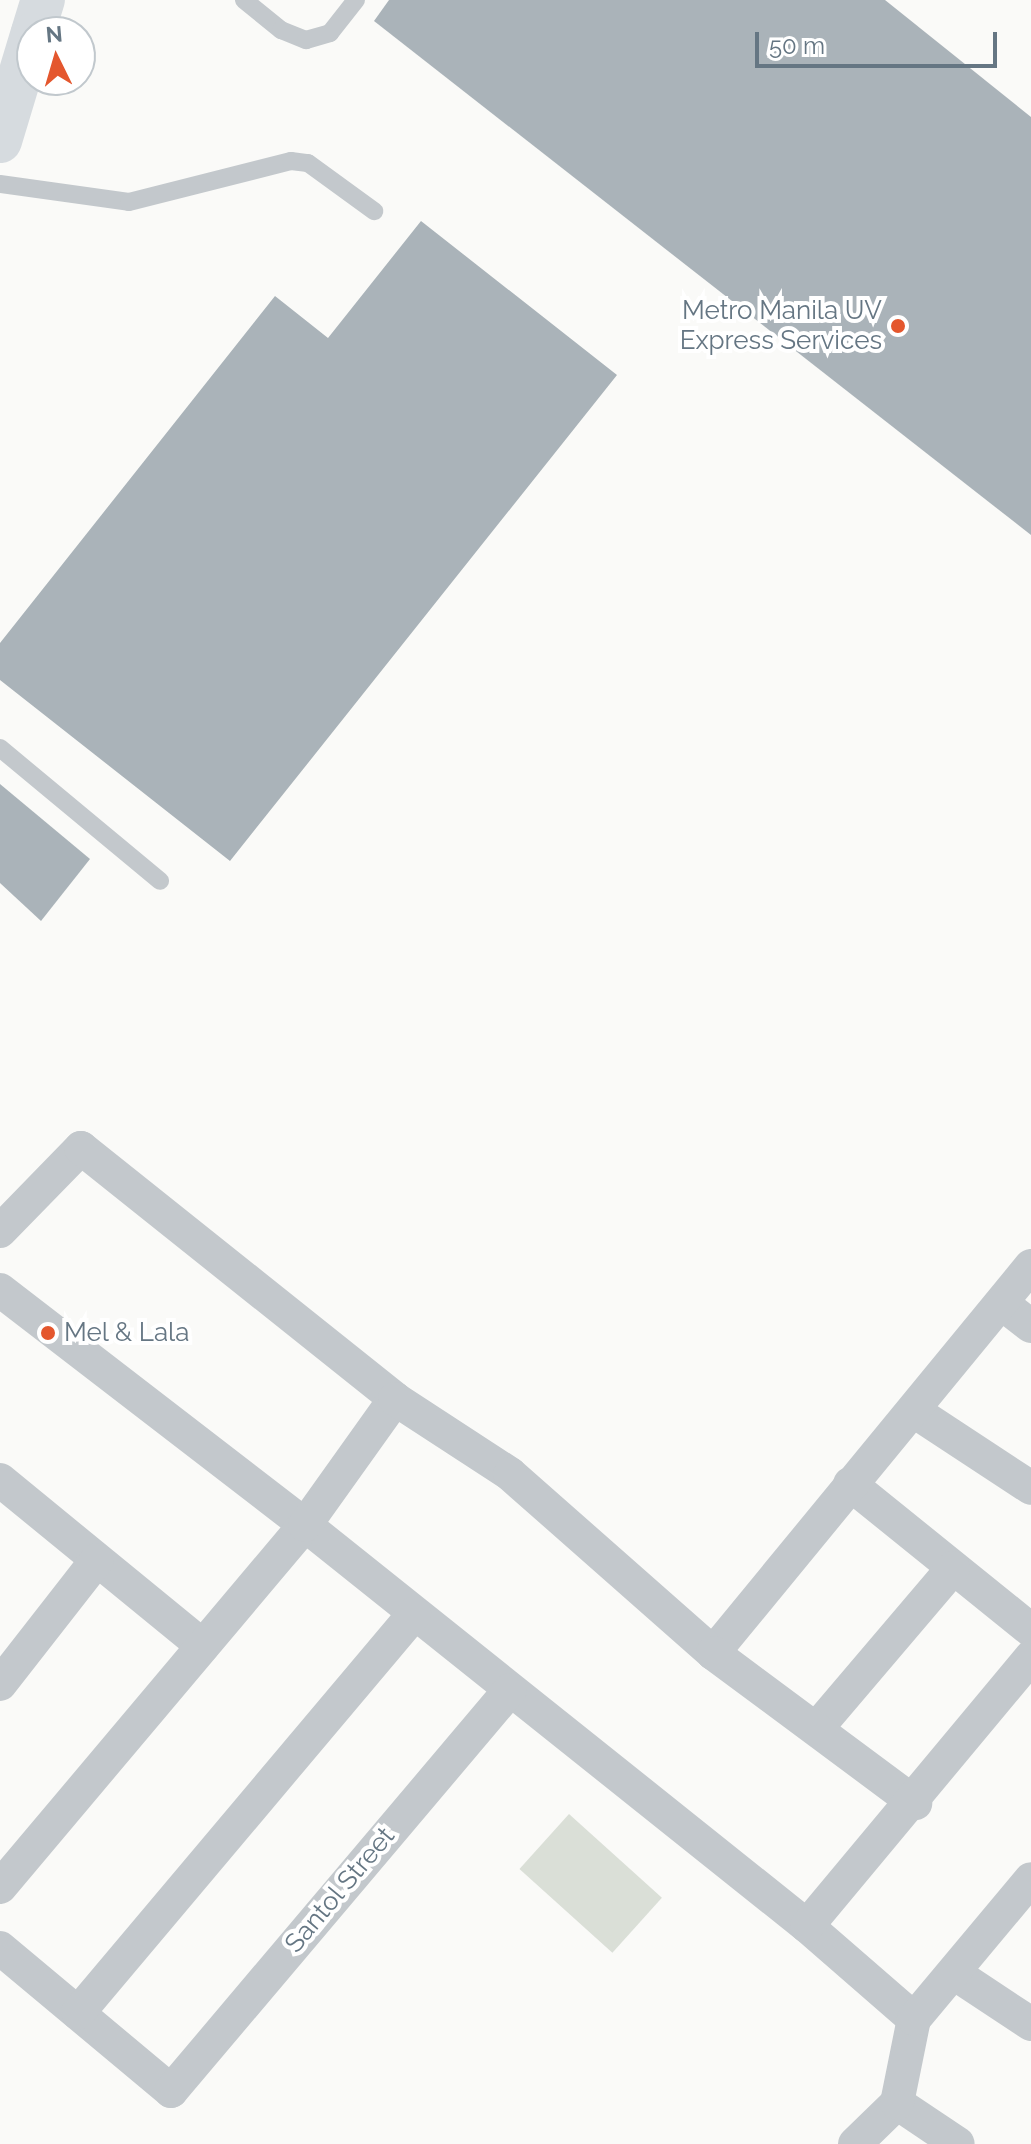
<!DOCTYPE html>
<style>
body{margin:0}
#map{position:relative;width:1031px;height:2144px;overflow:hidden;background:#fafaf8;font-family:Raleway,sans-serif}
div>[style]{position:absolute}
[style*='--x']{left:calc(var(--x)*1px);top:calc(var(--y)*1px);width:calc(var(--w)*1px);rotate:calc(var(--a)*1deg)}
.green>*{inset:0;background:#dadfd7;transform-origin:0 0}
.building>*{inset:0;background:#aab3b9}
.lane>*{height:18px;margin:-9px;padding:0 9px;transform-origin:9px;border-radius:9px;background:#c3c8cc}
.street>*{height:34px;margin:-17px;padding:0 17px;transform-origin:17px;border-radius:17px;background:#c3c8cc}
.secondary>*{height:44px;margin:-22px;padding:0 22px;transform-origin:22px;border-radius:22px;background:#d6dbdf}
.dots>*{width:22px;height:22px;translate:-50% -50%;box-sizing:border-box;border:4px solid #fff;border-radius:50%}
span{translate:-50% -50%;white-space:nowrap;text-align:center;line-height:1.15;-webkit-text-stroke:8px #fff;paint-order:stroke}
.poi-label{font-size:26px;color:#657683}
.right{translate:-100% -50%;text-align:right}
.left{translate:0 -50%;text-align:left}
.street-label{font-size:26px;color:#657683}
.north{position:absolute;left:16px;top:16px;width:80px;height:80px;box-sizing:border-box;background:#fff;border:2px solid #c1c8cd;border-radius:50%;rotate:355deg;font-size:22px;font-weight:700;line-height:32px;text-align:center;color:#657683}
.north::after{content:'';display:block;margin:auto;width:28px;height:36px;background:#e4572e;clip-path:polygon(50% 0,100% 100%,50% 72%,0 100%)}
.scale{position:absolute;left:755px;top:32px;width:242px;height:36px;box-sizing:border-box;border:4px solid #657683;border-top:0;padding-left:10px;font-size:24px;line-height:28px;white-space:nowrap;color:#657683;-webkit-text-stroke:6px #fff;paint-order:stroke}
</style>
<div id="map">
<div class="green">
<i style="left:569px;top:1814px;width:125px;height:74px;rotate:42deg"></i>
</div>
<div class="building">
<i style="clip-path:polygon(389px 0,885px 0,1031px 117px,1031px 535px,374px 21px)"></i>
<i style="clip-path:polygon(421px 221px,617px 375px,230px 861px,0 680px,0 643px,275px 296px,328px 338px)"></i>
<i style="clip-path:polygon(0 784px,90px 859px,41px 921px,0 883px)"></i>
</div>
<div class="lane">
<i style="--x:244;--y:0;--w:48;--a:39"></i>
<i style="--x:281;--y:30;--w:27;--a:22"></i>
<i style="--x:306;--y:40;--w:25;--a:-16"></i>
<i style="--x:330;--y:33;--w:42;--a:-51.8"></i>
<i style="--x:0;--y:184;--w:130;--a:7.9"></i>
<i style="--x:129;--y:202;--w:167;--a:-14.2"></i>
<i style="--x:291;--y:161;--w:17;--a:7"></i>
<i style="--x:308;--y:163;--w:82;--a:36"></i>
<i style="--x:0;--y:748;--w:208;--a:39.7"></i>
</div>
<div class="street">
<i style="--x:0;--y:1231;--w:116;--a:-45.7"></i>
<i style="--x:81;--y:1148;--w:402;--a:38.6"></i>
<i style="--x:0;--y:1290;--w:385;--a:37.6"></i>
<i style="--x:305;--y:1525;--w:642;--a:38.62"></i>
<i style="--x:807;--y:1926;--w:142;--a:41"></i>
<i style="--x:1004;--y:1305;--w:34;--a:38"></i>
<i style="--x:914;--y:1411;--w:140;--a:33.3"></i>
<i style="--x:0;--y:1480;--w:262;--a:39.3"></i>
<i style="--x:850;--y:1484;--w:233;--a:38.9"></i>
<i style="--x:713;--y:1653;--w:501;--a:-50.59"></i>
<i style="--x:0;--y:1684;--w:157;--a:-52"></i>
<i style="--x:817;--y:1728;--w:210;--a:-49.6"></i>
<i style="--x:0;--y:1887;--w:473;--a:-49.9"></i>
<i style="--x:305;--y:1525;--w:155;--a:-54.5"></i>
<i style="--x:395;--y:1399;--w:137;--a:33.1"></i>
<i style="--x:510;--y:1474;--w:271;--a:41.4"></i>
<i style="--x:713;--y:1653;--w:252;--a:36.6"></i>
<i style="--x:807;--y:1926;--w:350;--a:-50.2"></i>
<i style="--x:0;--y:1948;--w:223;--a:39.9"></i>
<i style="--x:171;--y:2091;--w:525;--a:-49.79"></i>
<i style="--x:957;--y:1975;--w:89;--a:33.5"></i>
<i style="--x:78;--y:2013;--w:522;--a:-49.9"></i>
<i style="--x:897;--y:2103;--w:73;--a:33.9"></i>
<i style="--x:855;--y:2144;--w:59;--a:-44.3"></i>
<i style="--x:897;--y:2103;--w:86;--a:-78.6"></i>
<i style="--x:914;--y:2019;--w:182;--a:-50.1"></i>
</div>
<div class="secondary">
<i style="--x:33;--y:32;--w:34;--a:-73"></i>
<i style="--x:0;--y:141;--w:111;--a:-73.2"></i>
</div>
<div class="dots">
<i style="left:898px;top:326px;background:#e4572e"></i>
<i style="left:48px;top:1333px;background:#e4572e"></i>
</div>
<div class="poi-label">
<span class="right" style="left:882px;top:326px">Metro Manila UV<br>Express Services</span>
<span class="left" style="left:64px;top:1333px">Mel &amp; Lala</span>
</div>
<div class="street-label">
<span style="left:340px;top:1890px;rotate:-50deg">Santol Street</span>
</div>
<div class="north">N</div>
<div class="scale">50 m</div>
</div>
